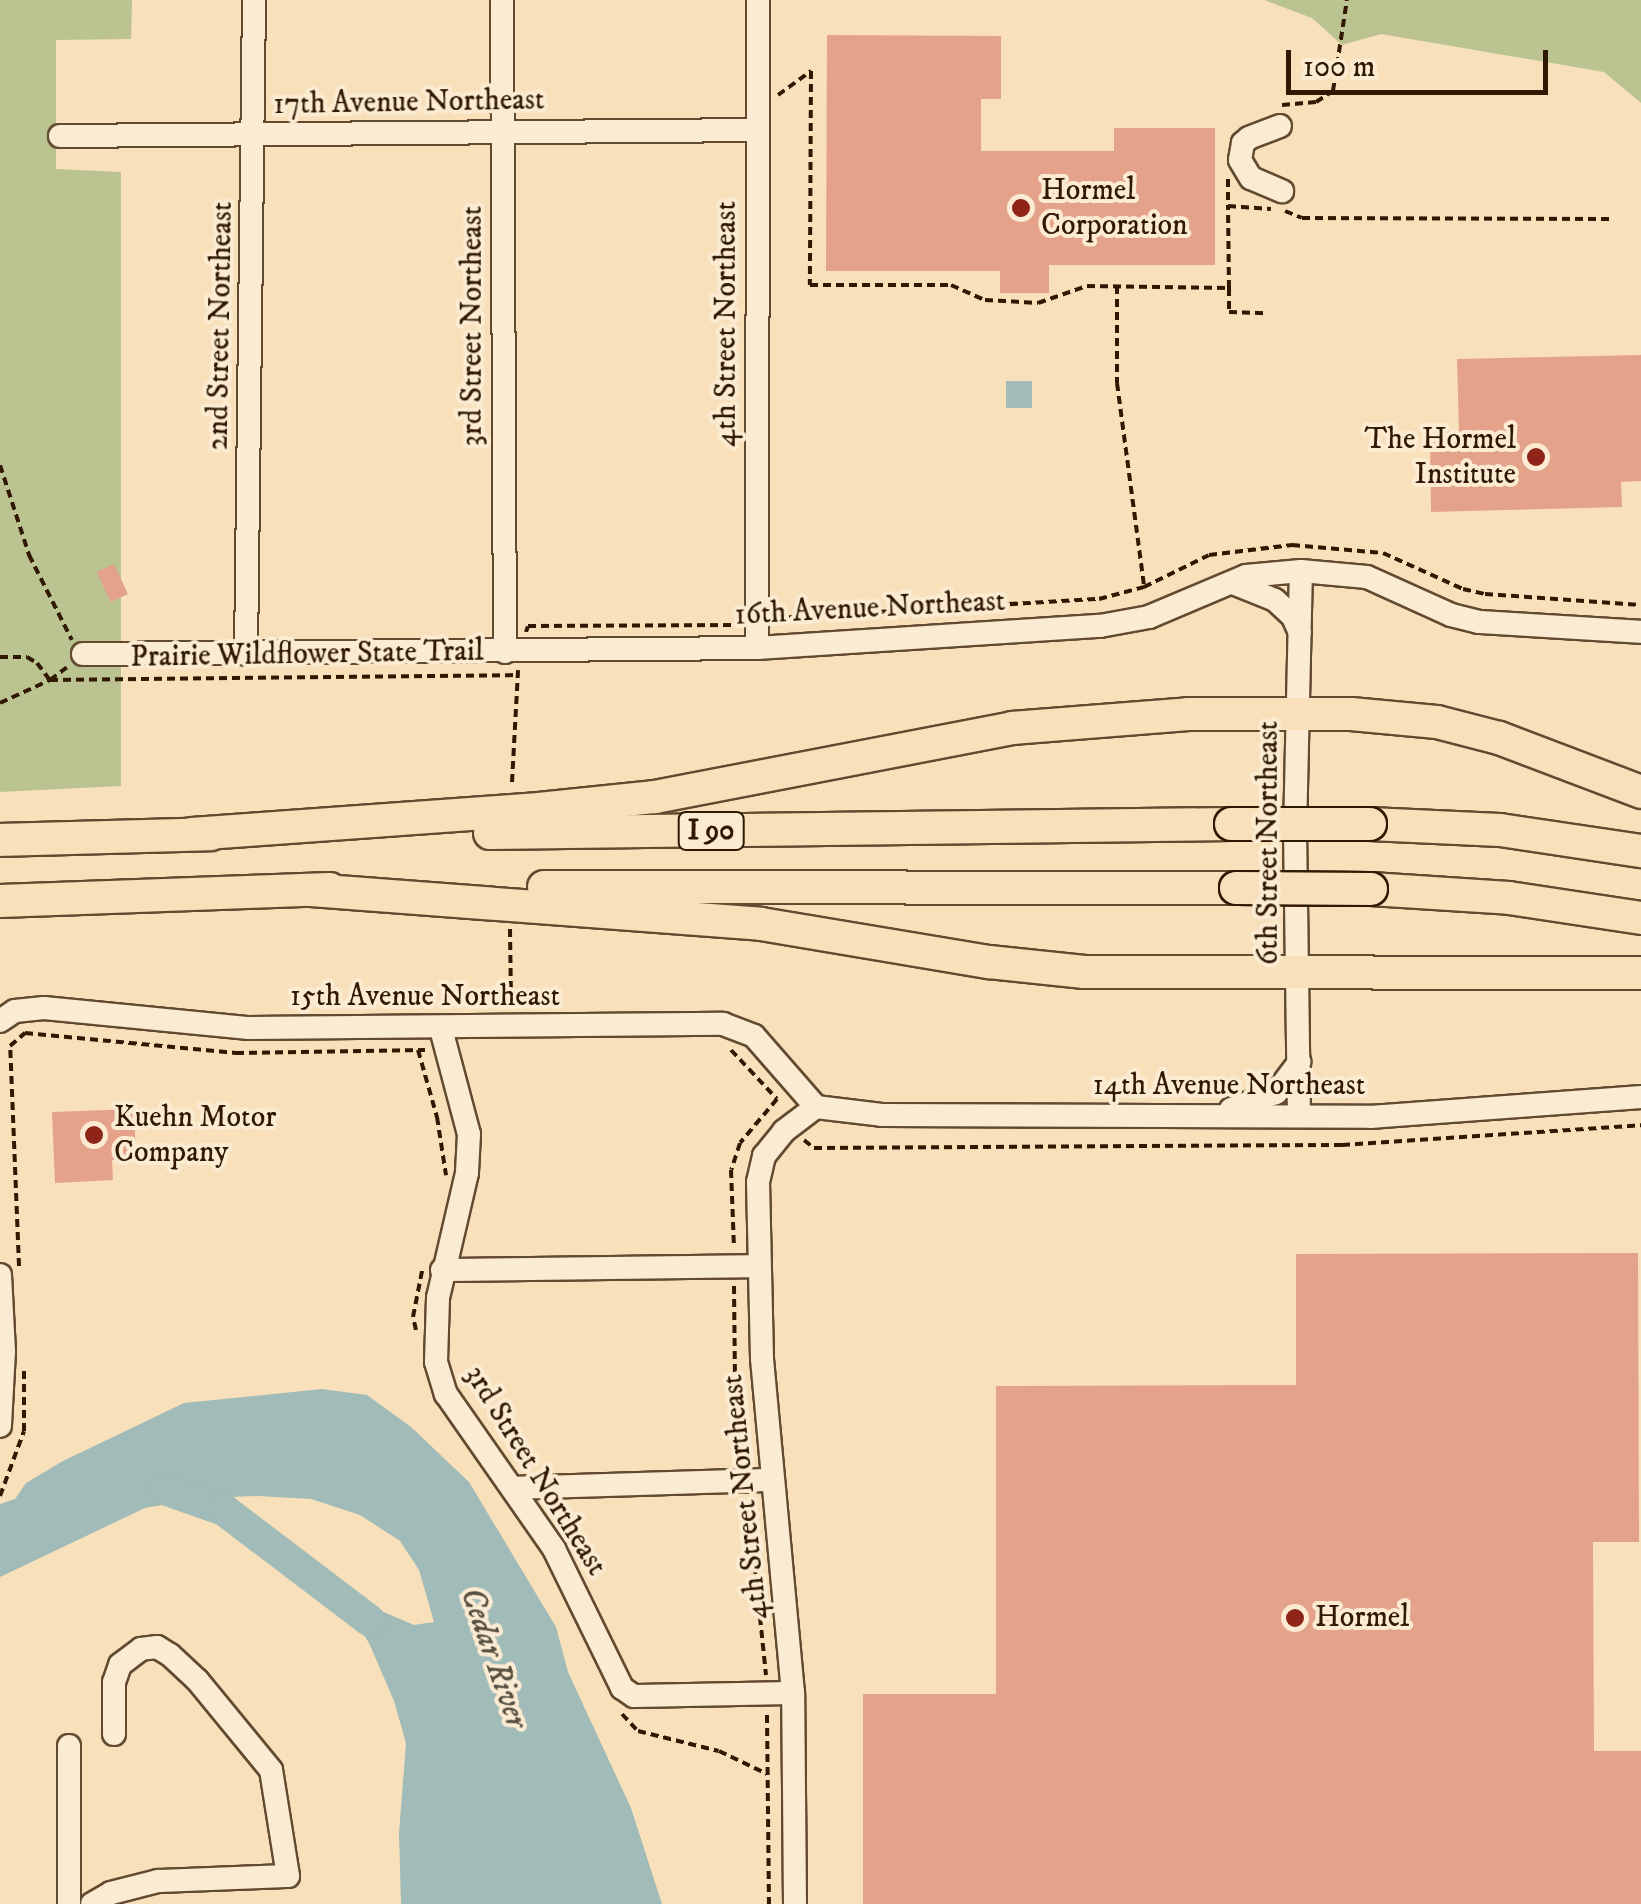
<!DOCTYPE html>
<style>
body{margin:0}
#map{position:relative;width:1641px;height:1904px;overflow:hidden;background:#f8e0ba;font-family:"IM FELL DW Pica",serif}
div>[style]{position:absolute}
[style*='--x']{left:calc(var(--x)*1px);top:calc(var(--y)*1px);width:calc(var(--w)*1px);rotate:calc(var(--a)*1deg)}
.green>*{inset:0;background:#bbc391}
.water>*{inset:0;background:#a0bbb8;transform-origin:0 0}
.river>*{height:32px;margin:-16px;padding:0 16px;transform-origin:16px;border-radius:16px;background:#a0bbb8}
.building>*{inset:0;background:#e5a28a;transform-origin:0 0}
.path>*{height:4px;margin-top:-2px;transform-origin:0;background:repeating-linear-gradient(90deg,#301802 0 8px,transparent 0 13px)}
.roads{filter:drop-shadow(2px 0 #624a30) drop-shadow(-2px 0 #624a30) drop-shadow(0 2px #624a30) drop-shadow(0 -2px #624a30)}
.minor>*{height:22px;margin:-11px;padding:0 11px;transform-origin:11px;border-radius:11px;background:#faebd2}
.highway>*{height:32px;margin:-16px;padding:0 16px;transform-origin:16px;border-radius:16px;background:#f8e0ba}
.bridges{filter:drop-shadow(2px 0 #301802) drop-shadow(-2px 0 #301802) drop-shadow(0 2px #301802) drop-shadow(0 -2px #301802)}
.highway-bridge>*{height:32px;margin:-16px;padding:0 16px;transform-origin:16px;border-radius:16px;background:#f8e0ba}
.dots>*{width:28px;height:28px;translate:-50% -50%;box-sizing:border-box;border:5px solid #faebd2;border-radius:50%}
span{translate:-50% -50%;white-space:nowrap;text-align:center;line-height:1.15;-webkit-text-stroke:8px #faebd2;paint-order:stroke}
.shield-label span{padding:2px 8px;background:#faebd2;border:2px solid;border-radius:8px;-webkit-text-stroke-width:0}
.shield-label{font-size:28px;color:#301802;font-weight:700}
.street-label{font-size:30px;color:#301802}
.poi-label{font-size:30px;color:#301802}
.left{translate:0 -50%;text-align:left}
.right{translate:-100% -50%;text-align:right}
.water-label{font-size:32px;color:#575142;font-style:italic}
.scale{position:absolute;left:1286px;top:50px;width:262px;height:45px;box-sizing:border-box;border:5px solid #301802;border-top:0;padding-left:12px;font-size:30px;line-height:35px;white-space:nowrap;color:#301802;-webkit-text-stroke:8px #faebd2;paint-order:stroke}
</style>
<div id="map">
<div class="green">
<i style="clip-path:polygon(0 0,132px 0,131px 39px,56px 40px,56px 169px,121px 172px,121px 786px,0 792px)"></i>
<i style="clip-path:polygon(1264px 0,1641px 0,1641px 103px,1604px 72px,1381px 34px,1342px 45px,1312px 18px)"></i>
</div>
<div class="water">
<i style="left:1006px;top:381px;width:26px;height:27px"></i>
<i style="clip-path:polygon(322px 1389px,367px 1395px,411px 1427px,469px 1482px,556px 1627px,568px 1672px,631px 1808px,662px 1904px,401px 1904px,399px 1833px,406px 1743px,394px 1701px,369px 1643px,337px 1592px,414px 1625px,434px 1622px,419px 1570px,400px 1541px,360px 1515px,311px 1499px,259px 1496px,202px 1498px,145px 1508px,0 1577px,0 1504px,15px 1499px,26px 1483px,63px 1461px,184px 1403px)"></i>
</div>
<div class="river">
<i style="--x:161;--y:1488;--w:67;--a:19.2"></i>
<i style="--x:224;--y:1510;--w:183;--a:37.2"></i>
</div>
<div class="building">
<i style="clip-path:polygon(827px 35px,1001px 36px,1001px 99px,981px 99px,981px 151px,1114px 151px,1114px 128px,1215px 128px,1215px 265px,1049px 265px,1049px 293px,1000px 293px,1000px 271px,826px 271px)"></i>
<i style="clip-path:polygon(1641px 355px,1641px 481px,1621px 482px,1622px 507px,1431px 512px,1430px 432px,1459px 431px,1457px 359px)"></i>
<i style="left:114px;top:564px;width:33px;height:19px;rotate:65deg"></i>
<i style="clip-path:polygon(134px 1109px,136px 1159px,112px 1160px,113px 1180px,55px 1183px,52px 1112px)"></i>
<i style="clip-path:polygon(1638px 1253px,1639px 1542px,1593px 1542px,1594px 1751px,1641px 1751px,1641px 1904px,863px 1904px,863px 1694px,996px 1694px,996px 1386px,1296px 1385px,1296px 1254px)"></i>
</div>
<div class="path">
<i style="--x:778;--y:95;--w:41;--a:-36"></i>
<i style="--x:811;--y:71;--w:214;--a:90.3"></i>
<i style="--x:810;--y:285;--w:141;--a:0"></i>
<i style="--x:951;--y:285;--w:37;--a:24"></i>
<i style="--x:985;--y:300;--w:53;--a:3.2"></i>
<i style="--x:1038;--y:303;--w:52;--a:-19.1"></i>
<i style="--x:1087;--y:286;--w:142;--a:0.8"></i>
<i style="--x:1229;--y:288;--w:82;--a:-90.7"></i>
<i style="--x:1282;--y:105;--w:34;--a:-5"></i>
<i style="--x:1316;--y:102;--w:20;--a:-33"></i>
<i style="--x:1333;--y:91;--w:92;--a:-81.3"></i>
<i style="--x:1228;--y:179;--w:27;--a:90"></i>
<i style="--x:1228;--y:206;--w:43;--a:4"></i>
<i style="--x:1285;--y:211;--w:18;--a:22"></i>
<i style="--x:1302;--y:218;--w:307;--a:0.2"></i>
<i style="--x:1117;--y:286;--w:97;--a:90"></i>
<i style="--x:1117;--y:383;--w:204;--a:82.4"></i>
<i style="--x:1229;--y:288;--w:24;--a:90"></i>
<i style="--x:1229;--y:312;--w:38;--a:2"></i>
<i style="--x:0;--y:465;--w:95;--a:72.1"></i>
<i style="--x:29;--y:555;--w:95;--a:63.2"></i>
<i style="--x:776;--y:618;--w:324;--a:-3.4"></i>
<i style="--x:1099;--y:599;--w:47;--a:-14.9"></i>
<i style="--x:1144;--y:587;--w:72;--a:-26.2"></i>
<i style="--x:1209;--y:555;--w:84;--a:-6.9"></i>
<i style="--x:1292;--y:545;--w:91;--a:5"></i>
<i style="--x:1383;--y:553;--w:88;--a:24.2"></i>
<i style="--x:1463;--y:589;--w:23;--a:13"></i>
<i style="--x:1485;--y:594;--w:156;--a:4"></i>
<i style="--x:526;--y:632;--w:6;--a:-72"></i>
<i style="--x:528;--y:626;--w:209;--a:-0.3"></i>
<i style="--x:0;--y:657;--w:27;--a:0"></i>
<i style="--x:27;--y:657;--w:12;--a:31"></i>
<i style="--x:37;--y:663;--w:21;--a:53"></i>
<i style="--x:50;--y:680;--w:468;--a:-0.6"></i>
<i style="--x:0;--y:703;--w:55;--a:-24.7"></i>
<i style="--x:50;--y:680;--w:21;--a:-37"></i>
<i style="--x:512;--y:782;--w:112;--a:-86.9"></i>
<i style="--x:510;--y:929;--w:75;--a:89.2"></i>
<i style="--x:418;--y:1050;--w:70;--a:74.2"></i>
<i style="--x:437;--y:1117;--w:59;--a:81.2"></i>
<i style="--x:731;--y:1050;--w:67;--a:46.8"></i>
<i style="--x:777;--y:1099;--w:57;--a:130.1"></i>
<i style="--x:740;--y:1143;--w:28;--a:108"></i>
<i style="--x:731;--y:1170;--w:77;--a:87.8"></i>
<i style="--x:804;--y:1140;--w:13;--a:39"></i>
<i style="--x:814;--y:1148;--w:528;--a:-0.33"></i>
<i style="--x:1342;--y:1145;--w:300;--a:-3.8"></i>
<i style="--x:19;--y:1266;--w:220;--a:-92.3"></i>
<i style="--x:10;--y:1046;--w:20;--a:-41"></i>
<i style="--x:25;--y:1033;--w:212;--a:5.4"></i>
<i style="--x:236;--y:1053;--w:189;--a:-0.9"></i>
<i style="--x:734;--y:1286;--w:95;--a:89.4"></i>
<i style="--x:735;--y:1381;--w:81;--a:83.6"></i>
<i style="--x:416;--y:1330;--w:13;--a:-103"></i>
<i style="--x:413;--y:1317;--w:47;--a:-78.9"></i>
<i style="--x:0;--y:1496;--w:69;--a:-69.7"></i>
<i style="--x:24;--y:1431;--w:60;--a:-90"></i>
<i style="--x:748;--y:1501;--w:175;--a:84.1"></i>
<i style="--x:622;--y:1714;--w:23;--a:47"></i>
<i style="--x:638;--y:1731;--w:83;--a:13.9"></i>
<i style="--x:719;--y:1751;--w:53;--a:25.6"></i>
<i style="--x:767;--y:1715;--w:189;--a:89.4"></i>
</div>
<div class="roads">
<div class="minor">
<i style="--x:502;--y:0;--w:652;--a:89.74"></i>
<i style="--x:1280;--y:126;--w:33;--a:159"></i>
<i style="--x:1249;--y:138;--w:8;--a:140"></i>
<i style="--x:1243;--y:143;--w:17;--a:100"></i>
<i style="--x:1240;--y:160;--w:21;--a:59"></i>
<i style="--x:1251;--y:178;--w:34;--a:23"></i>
<i style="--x:60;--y:136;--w:698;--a:-0.49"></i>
<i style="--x:1233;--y:583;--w:45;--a:22"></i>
<i style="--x:1275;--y:600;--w:25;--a:43"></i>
<i style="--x:1293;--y:617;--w:17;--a:66"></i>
<i style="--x:757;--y:648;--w:648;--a:-89.91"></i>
<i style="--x:83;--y:654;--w:674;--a:-0.51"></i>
<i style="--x:757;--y:648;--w:344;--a:-3.7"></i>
<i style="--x:1100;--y:626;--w:50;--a:-10.4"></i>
<i style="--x:1149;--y:617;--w:105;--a:-22.9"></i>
<i style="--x:1246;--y:576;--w:55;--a:-5.2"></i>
<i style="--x:1301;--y:571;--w:66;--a:5.2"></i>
<i style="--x:1367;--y:577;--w:92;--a:24.3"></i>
<i style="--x:1451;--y:615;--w:29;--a:14"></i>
<i style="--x:1479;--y:622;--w:162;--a:3.5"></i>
<i style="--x:246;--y:654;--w:654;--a:-89.3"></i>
<i style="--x:0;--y:1021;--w:18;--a:-34"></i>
<i style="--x:15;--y:1011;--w:29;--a:-6"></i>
<i style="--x:44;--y:1008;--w:206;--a:5.6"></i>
<i style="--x:249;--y:1028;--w:474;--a:-0.5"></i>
<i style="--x:723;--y:1024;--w:33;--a:21"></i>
<i style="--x:754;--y:1036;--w:94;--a:48.9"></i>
<i style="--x:441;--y:1029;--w:109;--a:75.1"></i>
<i style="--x:469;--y:1134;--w:39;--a:93"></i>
<i style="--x:467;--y:1173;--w:128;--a:103.1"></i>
<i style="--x:438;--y:1298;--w:64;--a:91.8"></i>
<i style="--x:436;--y:1362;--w:34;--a:73"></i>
<i style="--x:446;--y:1394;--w:189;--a:55.1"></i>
<i style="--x:554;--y:1549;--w:155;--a:63.9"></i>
<i style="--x:622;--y:1688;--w:14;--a:34"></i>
<i style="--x:634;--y:1696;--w:159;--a:-1.1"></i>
<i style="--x:816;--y:1107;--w:66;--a:6.9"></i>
<i style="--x:882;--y:1115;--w:488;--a:0.2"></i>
<i style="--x:1370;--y:1117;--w:272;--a:-4.2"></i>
<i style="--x:1231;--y:1109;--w:48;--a:-19.6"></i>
<i style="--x:1276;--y:1093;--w:39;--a:-53"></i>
<i style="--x:1299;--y:1116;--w:283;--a:-90.8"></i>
<i style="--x:1295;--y:833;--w:262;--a:-88.7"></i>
<i style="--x:442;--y:1270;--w:316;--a:-0.7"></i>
<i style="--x:0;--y:1275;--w:76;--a:87"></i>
<i style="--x:4;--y:1351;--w:75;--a:93.1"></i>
<i style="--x:513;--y:1488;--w:259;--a:-1.8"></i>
<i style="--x:69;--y:1746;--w:158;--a:90"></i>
<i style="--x:92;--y:1904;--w:22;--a:-30"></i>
<i style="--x:111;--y:1893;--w:49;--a:-14.3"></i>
<i style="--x:158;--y:1881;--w:130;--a:-2.2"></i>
<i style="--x:288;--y:1876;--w:107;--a:-99.1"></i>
<i style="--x:271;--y:1770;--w:117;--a:-129.4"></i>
<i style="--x:197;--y:1680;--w:37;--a:-137"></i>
<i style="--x:170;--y:1655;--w:15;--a:-148"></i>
<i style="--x:157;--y:1647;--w:16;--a:173"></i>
<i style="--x:141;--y:1649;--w:26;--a:143"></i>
<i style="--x:120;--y:1665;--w:18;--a:109"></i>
<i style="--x:114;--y:1682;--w:52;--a:90"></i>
<i style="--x:795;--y:1904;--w:211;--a:-90.5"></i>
<i style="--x:793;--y:1693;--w:336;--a:-95.3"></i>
<i style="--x:762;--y:1358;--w:176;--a:-91.3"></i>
<i style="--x:758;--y:1182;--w:27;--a:-77"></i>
<i style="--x:764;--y:1156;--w:32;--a:-51"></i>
<i style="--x:784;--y:1131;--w:40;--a:-37"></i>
</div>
<div class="highway">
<i style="--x:1370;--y:824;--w:130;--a:2.6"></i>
<i style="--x:1500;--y:830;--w:143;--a:8.5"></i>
<i style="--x:490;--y:833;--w:741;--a:-0.7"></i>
<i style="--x:192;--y:834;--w:338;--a:-4.1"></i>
<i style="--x:529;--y:810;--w:127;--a:-5.9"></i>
<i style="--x:655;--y:797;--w:364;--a:-10.9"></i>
<i style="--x:1012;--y:728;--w:177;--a:-4.5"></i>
<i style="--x:1188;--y:714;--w:163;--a:0"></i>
<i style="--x:1351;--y:714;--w:86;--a:5.3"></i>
<i style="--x:1437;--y:722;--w:64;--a:14.5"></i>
<i style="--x:1499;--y:738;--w:152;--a:20.8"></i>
<i style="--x:0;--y:840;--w:211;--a:-1.6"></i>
<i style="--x:544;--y:887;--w:692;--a:0.08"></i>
<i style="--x:1371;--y:889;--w:138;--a:3.7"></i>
<i style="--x:1509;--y:898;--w:134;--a:8.6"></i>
<i style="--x:311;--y:890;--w:451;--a:4.3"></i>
<i style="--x:761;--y:924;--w:231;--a:9.5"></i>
<i style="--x:989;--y:962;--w:96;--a:6"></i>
<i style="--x:1084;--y:972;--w:557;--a:0.1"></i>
<i style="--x:0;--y:901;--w:330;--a:-2.1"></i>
</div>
</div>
<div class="bridges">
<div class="highway-bridge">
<i style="--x:1231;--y:824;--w:139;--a:0"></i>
<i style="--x:1236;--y:888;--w:135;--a:0.4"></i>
</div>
</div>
<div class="dots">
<i style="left:1021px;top:208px;background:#8f2418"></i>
<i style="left:1536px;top:457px;background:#8f2418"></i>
<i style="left:94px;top:1135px;background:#8f2418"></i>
<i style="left:1295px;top:1618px;background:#8f2418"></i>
</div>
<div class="shield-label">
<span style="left:711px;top:831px">I 90</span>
</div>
<div class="street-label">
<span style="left:409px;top:103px;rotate:-1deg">17th Avenue Northeast</span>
<span style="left:727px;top:324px;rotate:-90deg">4th Street Northeast</span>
<span style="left:221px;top:326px;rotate:-89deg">2nd Street Northeast</span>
<span style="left:473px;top:326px;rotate:-90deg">3rd Street Northeast</span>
<span style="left:870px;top:609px;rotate:-3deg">16th Avenue Northeast</span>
<span style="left:307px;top:655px;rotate:-1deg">Prairie Wildflower State Trail</span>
<span style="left:1269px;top:843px;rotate:-90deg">6th Street Northeast</span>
<span style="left:425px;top:997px">15th Avenue Northeast</span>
<span style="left:1229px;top:1086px">14th Avenue Northeast</span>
<span style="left:535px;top:1471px;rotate:58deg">3rd Street Northeast</span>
<span style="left:746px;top:1497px;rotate:-96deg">4th Street Northeast</span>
</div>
<div class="poi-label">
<span class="left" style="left:1041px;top:208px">Hormel<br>Corporation</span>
<span class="right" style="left:1516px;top:457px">The Hormel<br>Institute</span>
<span class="left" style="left:114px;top:1135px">Kuehn Motor<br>Company</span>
<span class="left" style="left:1315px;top:1618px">Hormel</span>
</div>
<div class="water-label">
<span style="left:493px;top:1658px;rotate:71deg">Cedar River</span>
</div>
<div class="scale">100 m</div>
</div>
